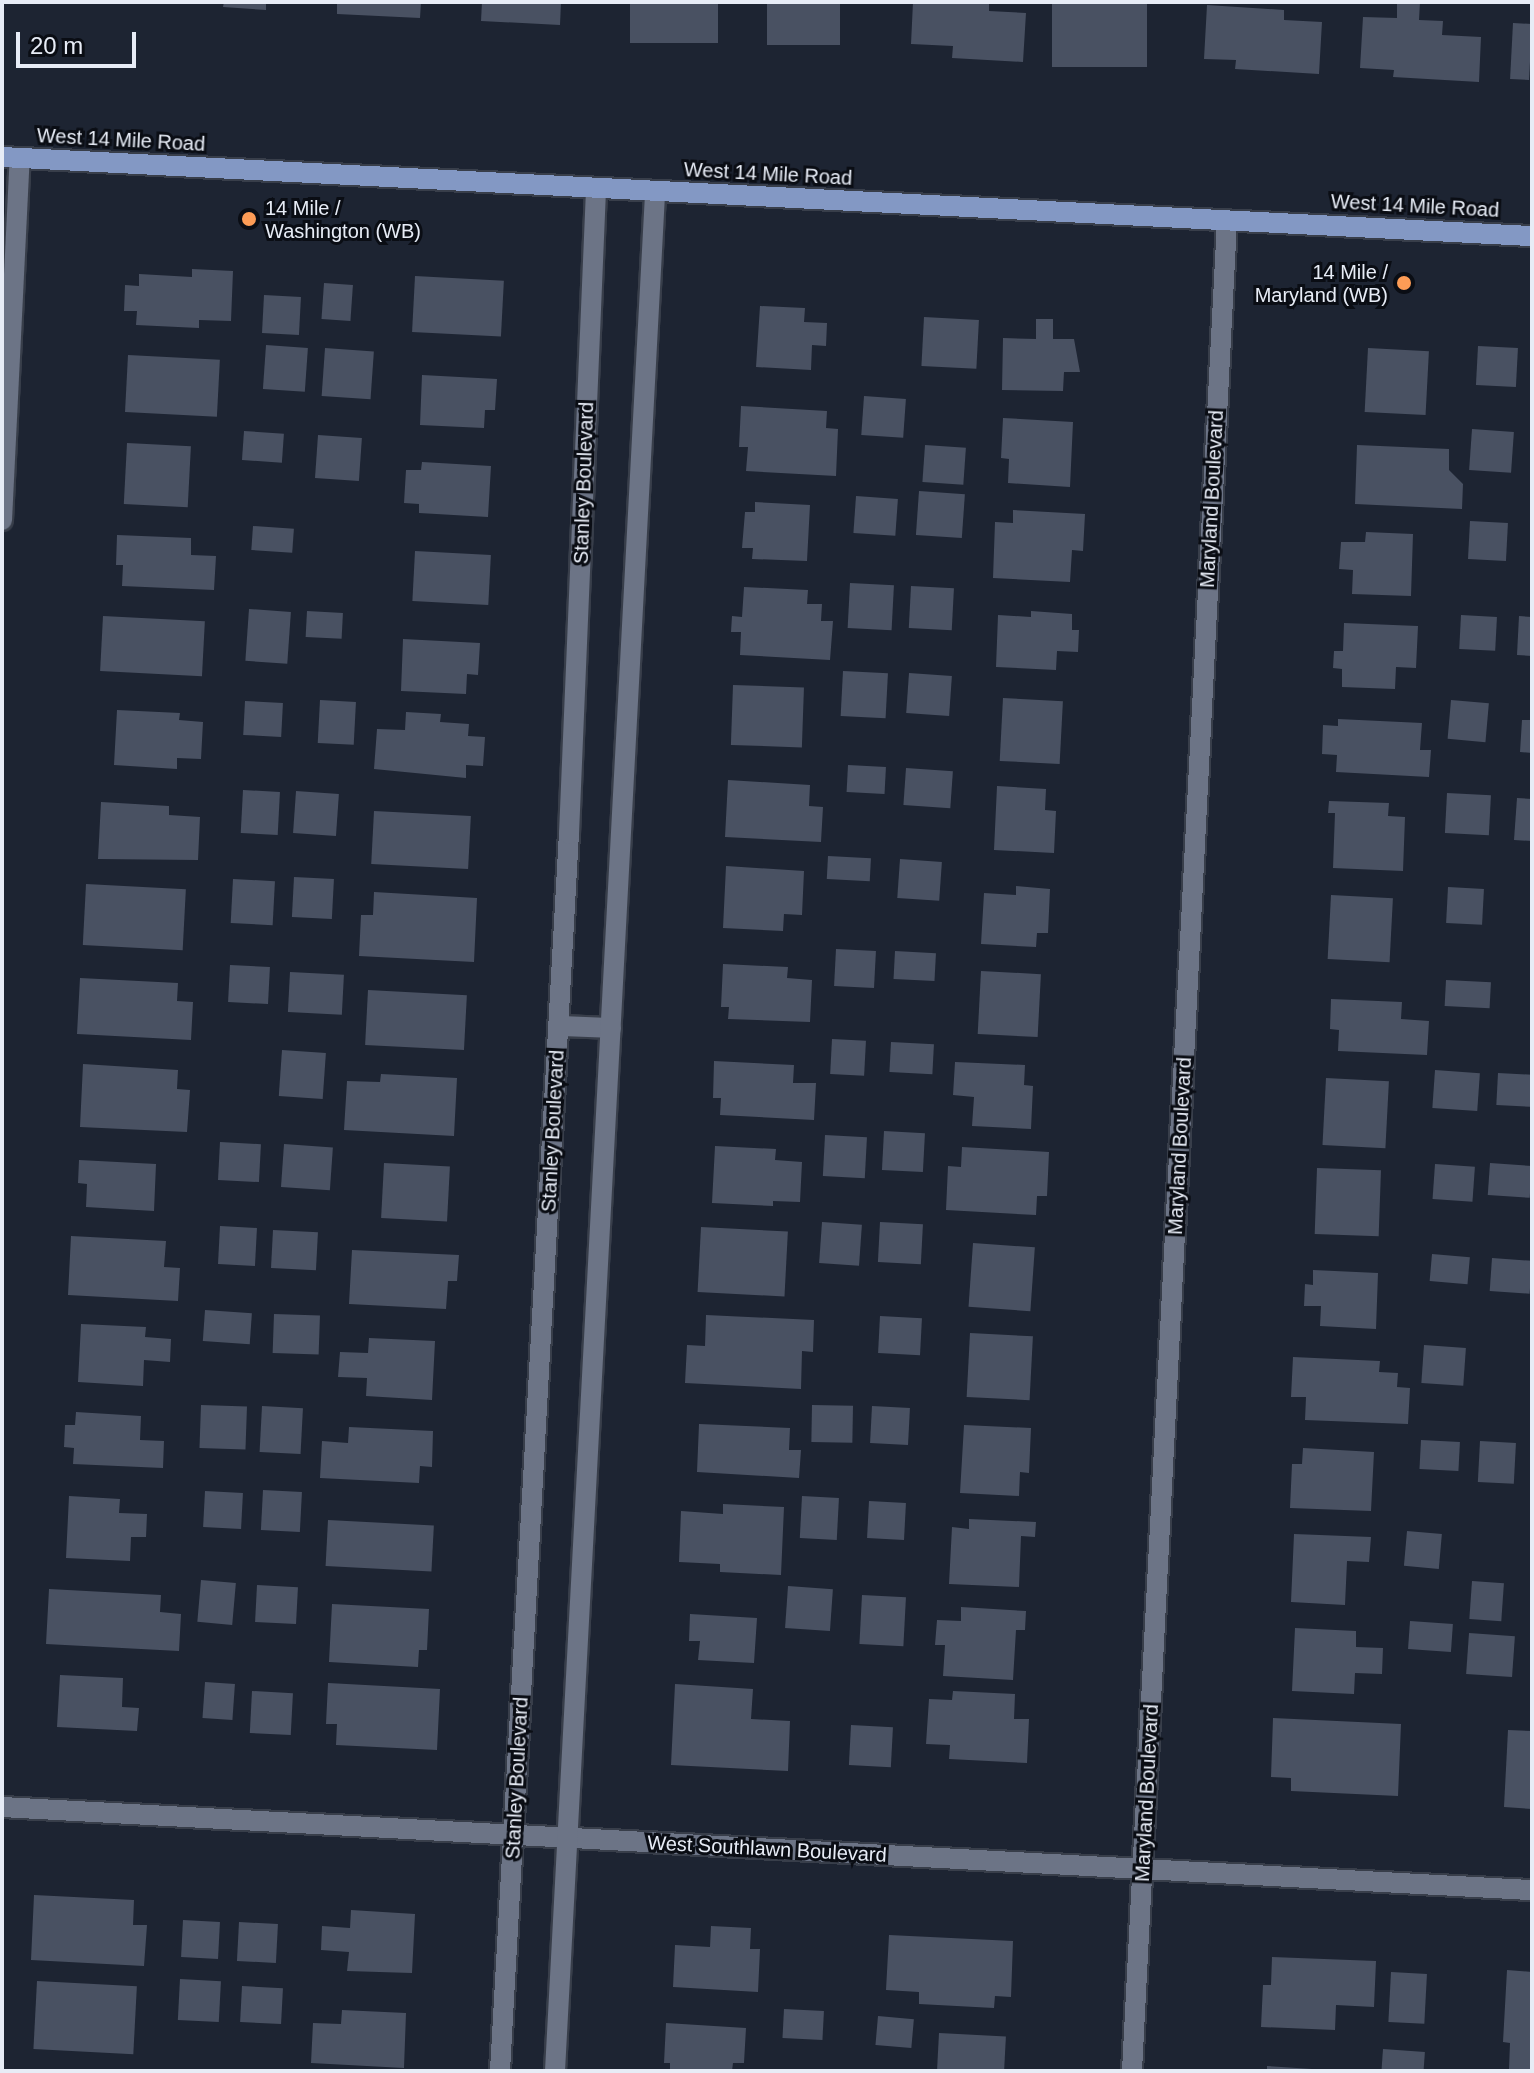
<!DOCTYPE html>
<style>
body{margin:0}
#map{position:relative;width:1534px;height:2073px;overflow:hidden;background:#1d2432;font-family:Arial,sans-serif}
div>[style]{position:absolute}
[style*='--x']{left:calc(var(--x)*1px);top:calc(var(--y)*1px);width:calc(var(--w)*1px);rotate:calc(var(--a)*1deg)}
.building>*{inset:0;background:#495162;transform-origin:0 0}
.roads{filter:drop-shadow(2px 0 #383e4a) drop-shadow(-2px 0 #383e4a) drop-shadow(0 2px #383e4a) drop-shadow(0 -2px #383e4a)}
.minor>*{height:20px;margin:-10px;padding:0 10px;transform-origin:10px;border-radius:10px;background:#6c7486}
.major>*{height:20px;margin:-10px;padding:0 10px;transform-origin:10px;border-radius:10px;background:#8398c4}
.dots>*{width:22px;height:22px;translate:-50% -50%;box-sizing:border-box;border:4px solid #0a0d14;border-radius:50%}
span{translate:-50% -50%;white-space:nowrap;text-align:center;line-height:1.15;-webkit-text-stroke:6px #0a0d14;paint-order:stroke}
.street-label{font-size:20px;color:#e7ecf6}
.poi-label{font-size:20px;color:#e7ecf6}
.left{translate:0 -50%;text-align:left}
.right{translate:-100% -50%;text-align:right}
.frame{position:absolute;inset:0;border:4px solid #e7ecf6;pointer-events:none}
.scale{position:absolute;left:16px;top:32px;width:120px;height:36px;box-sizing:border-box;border:4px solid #e7ecf6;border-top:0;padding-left:10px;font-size:24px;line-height:28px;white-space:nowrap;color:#e7ecf6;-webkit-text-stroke:6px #0a0d14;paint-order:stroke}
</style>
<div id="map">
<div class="building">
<i style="clip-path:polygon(224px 2px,266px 2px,266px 10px,223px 7px)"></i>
<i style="clip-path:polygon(337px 2px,421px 2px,420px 18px,337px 14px)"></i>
<i style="clip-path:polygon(482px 2px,561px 2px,560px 25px,481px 21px)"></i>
<i style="left:630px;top:2px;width:88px;height:41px"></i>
<i style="left:767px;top:2px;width:73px;height:43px"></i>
<i style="clip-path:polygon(913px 2px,989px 2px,989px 11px,1026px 13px,1023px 62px,952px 58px,953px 46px,911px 44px)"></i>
<i style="left:1052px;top:2px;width:95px;height:65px"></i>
<i style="clip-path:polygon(1397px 2px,1420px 2px,1419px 20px,1443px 21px,1442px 35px,1481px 37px,1479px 82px,1393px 77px,1394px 70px,1360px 68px,1363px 17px,1397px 18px)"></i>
<i style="clip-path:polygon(1207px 5px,1284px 10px,1284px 20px,1322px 22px,1319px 74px,1235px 69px,1236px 60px,1204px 59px)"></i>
<i style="left:1513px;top:23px;width:19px;height:56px;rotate:3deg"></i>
<i style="clip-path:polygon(192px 269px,233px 271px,231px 321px,199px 320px,199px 328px,136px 325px,137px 311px,124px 311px,125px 285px,139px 286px,139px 274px,192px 277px)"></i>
<i style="left:415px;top:276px;width:89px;height:56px;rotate:3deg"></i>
<i style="left:324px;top:283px;width:29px;height:36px;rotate:4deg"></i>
<i style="left:264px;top:295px;width:37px;height:38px;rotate:3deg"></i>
<i style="clip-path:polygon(760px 306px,805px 308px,804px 322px,827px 323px,826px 346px,812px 345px,811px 370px,756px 367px)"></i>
<i style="left:924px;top:317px;width:55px;height:49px;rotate:3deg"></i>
<i style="clip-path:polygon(1036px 319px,1053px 319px,1053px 339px,1074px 339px,1080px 372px,1064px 372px,1063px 391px,1002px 390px,1003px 338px,1036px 339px)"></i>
<i style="left:266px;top:345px;width:42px;height:44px;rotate:4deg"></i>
<i style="left:1478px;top:346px;width:40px;height:39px;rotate:3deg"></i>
<i style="left:325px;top:348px;width:49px;height:48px;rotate:4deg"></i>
<i style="left:1368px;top:348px;width:61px;height:64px;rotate:3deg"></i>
<i style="left:128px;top:355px;width:92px;height:57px;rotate:3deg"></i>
<i style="clip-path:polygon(422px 375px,497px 379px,495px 410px,485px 410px,484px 428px,420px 425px)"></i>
<i style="left:864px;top:396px;width:42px;height:39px;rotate:4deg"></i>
<i style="clip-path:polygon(741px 406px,827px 411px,826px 428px,838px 429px,836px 476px,746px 471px,748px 447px,739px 447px)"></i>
<i style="clip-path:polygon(1003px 418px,1073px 422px,1070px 487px,1008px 483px,1009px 459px,1001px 458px)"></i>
<i style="left:1472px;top:429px;width:42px;height:41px;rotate:4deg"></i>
<i style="left:244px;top:431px;width:40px;height:29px;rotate:4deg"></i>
<i style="left:318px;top:435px;width:44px;height:43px;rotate:4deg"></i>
<i style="left:127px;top:443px;width:64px;height:61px;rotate:3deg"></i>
<i style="left:925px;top:445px;width:41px;height:37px;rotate:4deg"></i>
<i style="clip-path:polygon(1357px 445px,1449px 449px,1449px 470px,1463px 484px,1462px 509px,1355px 504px)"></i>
<i style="clip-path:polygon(422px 462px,491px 466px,488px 517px,419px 513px,419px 504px,404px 503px,406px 470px,421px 470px)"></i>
<i style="left:919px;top:491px;width:46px;height:44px;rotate:4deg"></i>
<i style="left:856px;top:496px;width:42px;height:37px;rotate:4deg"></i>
<i style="clip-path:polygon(755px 502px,810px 505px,807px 561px,752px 559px,753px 548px,742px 548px,745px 512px,755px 512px)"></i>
<i style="clip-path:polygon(1013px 510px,1085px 514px,1083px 551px,1072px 550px,1070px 582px,993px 578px,995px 522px,1013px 523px)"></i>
<i style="left:1470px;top:521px;width:38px;height:38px;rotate:3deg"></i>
<i style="left:253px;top:526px;width:41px;height:24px;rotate:4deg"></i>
<i style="clip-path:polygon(1366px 532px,1413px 534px,1411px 596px,1352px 594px,1353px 570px,1339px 569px,1341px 542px,1365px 542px)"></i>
<i style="clip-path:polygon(117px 535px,191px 538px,191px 555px,216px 556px,214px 590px,122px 586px,123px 565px,116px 565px)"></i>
<i style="left:415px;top:551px;width:76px;height:50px;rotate:3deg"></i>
<i style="left:850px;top:583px;width:44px;height:45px;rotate:3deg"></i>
<i style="left:911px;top:586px;width:43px;height:42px;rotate:3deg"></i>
<i style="clip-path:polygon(744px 587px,808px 590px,807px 604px,822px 604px,821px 621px,833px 621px,830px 660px,740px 655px,741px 632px,731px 632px,732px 616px,742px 617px)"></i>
<i style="left:249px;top:609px;width:42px;height:52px;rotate:4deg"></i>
<i style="left:307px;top:611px;width:36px;height:26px;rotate:3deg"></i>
<i style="clip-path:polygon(1031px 611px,1072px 614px,1072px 630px,1079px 630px,1078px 652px,1057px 651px,1056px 670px,996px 667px,998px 615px,1031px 617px)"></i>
<i style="left:1461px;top:615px;width:36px;height:34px;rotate:3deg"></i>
<i style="left:103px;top:616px;width:102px;height:55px;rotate:3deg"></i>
<i style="clip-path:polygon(1519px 616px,1532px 617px,1532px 656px,1517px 655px)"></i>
<i style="clip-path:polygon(1344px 623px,1418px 626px,1416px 668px,1396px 667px,1395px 689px,1342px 687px,1342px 669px,1333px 668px,1334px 651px,1343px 651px)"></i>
<i style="clip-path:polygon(403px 639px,480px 643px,478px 675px,467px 674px,466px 694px,401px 691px)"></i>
<i style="left:843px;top:671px;width:45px;height:45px;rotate:3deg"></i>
<i style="left:909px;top:673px;width:43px;height:40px;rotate:4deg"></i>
<i style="left:733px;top:685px;width:71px;height:60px;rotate:2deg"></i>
<i style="left:1003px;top:698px;width:60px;height:63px;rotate:3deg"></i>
<i style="left:320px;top:700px;width:36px;height:43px;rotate:3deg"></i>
<i style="left:1451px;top:700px;width:38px;height:39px;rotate:5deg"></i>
<i style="left:245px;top:701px;width:38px;height:34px;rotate:3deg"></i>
<i style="clip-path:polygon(117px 710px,180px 713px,179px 720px,203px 722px,201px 759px,177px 758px,177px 769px,114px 765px)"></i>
<i style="clip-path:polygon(406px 712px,441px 714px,440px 722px,469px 724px,468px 736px,485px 737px,483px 766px,466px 765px,466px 778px,374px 769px,377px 729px,405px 730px)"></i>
<i style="clip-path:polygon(1338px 719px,1422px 723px,1420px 750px,1431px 750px,1429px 777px,1336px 772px,1337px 755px,1322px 754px,1323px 725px,1338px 726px)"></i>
<i style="clip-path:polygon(1522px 720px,1532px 720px,1532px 753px,1520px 752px)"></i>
<i style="left:848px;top:765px;width:38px;height:27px;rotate:3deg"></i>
<i style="left:906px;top:768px;width:47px;height:37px;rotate:4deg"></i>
<i style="clip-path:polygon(728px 780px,810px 785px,809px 806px,823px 807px,821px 842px,725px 837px)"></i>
<i style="clip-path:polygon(997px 786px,1046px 789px,1045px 810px,1056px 811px,1054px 853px,994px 850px)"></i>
<i style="left:243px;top:790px;width:37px;height:43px;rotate:3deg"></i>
<i style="left:296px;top:791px;width:43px;height:42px;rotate:4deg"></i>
<i style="left:1447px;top:793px;width:44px;height:40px;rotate:3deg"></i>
<i style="clip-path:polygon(1517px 798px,1532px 799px,1532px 841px,1514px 840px)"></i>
<i style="clip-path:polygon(1329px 801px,1389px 803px,1388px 816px,1405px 817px,1403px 871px,1333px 868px,1335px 813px,1328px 813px)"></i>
<i style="clip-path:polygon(101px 802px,169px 806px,169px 815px,200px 817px,198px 860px,98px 859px)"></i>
<i style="left:374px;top:811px;width:97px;height:53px;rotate:3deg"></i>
<i style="left:828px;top:856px;width:43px;height:23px;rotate:3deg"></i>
<i style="left:900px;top:859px;width:42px;height:39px;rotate:4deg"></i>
<i style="clip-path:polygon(726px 866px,804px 871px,802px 915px,784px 914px,783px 931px,723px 928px)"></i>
<i style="left:294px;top:877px;width:40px;height:40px;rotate:3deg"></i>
<i style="left:233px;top:879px;width:42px;height:44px;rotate:3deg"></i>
<i style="left:86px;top:884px;width:100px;height:61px;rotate:3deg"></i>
<i style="clip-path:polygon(1016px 886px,1050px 889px,1048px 933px,1037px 933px,1036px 947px,981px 944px,984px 893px,1016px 895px)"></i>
<i style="left:1448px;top:887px;width:36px;height:36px;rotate:3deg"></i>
<i style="clip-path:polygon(374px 892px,477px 898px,474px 962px,359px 956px,361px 915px,373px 915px)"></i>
<i style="left:1331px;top:895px;width:62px;height:64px;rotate:3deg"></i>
<i style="left:836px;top:949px;width:40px;height:37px;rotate:3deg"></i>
<i style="left:895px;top:951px;width:41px;height:28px;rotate:3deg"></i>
<i style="clip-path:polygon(723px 964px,788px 967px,787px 978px,812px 980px,810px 1022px,728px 1019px,729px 1007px,721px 1007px)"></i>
<i style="left:230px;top:965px;width:40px;height:37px;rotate:3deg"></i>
<i style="left:981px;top:971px;width:60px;height:63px;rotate:3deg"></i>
<i style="left:290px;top:972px;width:54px;height:40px;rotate:3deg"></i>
<i style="clip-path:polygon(80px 978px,178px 983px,177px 1001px,193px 1002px,191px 1040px,77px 1034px)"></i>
<i style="left:1446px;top:980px;width:45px;height:26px;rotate:3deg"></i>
<i style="left:368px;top:990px;width:99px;height:55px;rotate:3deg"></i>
<i style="clip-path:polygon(1331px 999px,1402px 1002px,1401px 1019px,1429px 1021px,1427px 1055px,1338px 1051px,1339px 1030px,1330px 1029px)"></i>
<i style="left:832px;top:1039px;width:34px;height:35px;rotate:3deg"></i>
<i style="left:891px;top:1042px;width:43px;height:30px;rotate:3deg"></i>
<i style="left:282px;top:1050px;width:44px;height:46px;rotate:4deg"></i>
<i style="clip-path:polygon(714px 1061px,794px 1065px,793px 1083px,816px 1083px,814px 1120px,720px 1115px,721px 1098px,713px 1098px)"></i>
<i style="clip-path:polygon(955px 1062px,1025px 1065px,1024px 1085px,1033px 1086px,1031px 1129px,972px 1126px,974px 1097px,953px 1095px)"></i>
<i style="clip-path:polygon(83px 1064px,178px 1070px,177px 1089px,190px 1090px,187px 1132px,80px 1127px)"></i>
<i style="left:1435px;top:1070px;width:45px;height:38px;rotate:4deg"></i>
<i style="left:1498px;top:1073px;width:34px;height:32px;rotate:3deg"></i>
<i style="clip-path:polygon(381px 1074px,457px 1078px,454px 1136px,344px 1130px,347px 1081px,380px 1082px)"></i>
<i style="left:1326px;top:1078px;width:63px;height:67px;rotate:3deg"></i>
<i style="left:884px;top:1131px;width:41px;height:39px;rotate:3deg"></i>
<i style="left:825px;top:1135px;width:42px;height:41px;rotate:3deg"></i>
<i style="left:220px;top:1142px;width:41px;height:38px;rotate:3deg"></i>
<i style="left:284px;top:1144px;width:49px;height:43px;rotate:4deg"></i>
<i style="clip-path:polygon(715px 1146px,776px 1149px,775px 1160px,802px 1162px,800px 1202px,773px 1201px,773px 1206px,712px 1203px)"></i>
<i style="clip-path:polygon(962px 1147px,1049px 1152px,1047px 1196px,1037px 1196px,1036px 1215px,946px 1210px,948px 1166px,961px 1167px)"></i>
<i style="clip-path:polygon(79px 1160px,156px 1164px,154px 1211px,86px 1207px,87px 1184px,78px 1183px)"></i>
<i style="left:384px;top:1163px;width:66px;height:55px;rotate:3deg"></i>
<i style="left:1490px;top:1163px;width:42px;height:32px;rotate:4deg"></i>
<i style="left:1435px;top:1164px;width:40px;height:35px;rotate:4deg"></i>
<i style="left:1317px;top:1168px;width:64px;height:66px;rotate:2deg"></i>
<i style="left:822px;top:1222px;width:40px;height:41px;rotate:4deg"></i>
<i style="left:880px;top:1222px;width:43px;height:40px;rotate:3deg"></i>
<i style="left:220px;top:1226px;width:37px;height:38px;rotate:3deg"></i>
<i style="left:701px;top:1227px;width:87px;height:65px;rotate:3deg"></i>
<i style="left:273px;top:1230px;width:45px;height:38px;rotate:3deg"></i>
<i style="clip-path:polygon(71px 1236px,166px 1241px,164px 1267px,180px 1268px,178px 1301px,68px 1295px)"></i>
<i style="left:973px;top:1243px;width:62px;height:64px;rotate:4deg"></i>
<i style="clip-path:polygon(352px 1250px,459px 1255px,457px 1281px,448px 1281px,446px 1309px,349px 1304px)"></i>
<i style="left:1432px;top:1254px;width:38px;height:27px;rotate:5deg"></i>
<i style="left:1492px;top:1258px;width:40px;height:33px;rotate:4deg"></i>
<i style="clip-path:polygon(1313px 1270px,1378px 1273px,1376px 1329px,1320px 1326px,1321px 1306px,1304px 1306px,1305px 1284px,1313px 1285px)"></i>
<i style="left:205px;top:1310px;width:47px;height:31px;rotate:4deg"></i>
<i style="left:274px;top:1314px;width:46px;height:39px;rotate:2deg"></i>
<i style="clip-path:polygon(706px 1315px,814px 1320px,813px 1352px,802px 1351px,801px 1389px,685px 1383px,687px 1345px,705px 1346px)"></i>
<i style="left:880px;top:1316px;width:42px;height:37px;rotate:3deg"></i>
<i style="clip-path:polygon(81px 1324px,146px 1327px,145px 1337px,171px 1339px,170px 1362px,144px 1360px,143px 1386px,78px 1382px)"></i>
<i style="left:970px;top:1333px;width:63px;height:64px;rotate:3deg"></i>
<i style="clip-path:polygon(369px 1338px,435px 1341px,432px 1400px,366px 1396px,367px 1378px,338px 1377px,340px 1352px,368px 1353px)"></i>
<i style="left:1424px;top:1345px;width:42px;height:38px;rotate:4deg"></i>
<i style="clip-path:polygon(1293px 1357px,1380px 1361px,1379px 1372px,1398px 1373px,1397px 1387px,1410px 1388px,1408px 1424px,1305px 1420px,1306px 1397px,1291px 1397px)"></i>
<i style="left:201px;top:1405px;width:46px;height:43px;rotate:2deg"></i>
<i style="left:812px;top:1405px;width:41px;height:37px;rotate:1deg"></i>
<i style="left:262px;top:1406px;width:41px;height:46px;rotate:3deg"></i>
<i style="left:872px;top:1406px;width:38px;height:37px;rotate:3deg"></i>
<i style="clip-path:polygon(76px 1412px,141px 1416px,140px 1440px,164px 1441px,163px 1468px,73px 1464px,74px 1448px,64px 1447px,65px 1425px,75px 1425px)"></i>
<i style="clip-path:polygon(699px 1424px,790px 1428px,789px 1450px,801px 1450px,799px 1478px,697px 1472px)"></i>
<i style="clip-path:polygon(964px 1425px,1031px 1428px,1029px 1473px,1020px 1472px,1019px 1496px,960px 1493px)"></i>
<i style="clip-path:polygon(349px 1427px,433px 1431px,432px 1467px,420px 1466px,419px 1483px,320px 1478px,322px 1441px,348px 1443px)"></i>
<i style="left:1421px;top:1440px;width:39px;height:29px;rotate:3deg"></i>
<i style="left:1480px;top:1441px;width:36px;height:41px;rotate:3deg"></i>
<i style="clip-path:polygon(1303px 1448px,1374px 1452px,1371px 1511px,1290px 1508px,1292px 1464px,1302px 1464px)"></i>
<i style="left:263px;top:1490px;width:39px;height:40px;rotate:3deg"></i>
<i style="left:205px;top:1491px;width:38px;height:36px;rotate:3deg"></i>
<i style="clip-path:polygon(69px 1496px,120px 1499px,119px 1513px,147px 1514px,146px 1537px,131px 1537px,130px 1561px,66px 1558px)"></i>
<i style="left:802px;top:1496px;width:37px;height:42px;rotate:3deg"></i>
<i style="left:869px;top:1501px;width:37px;height:37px;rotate:3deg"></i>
<i style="clip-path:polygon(723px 1504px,784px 1507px,781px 1575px,720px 1572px,720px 1564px,679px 1562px,681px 1511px,723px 1514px)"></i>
<i style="clip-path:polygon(969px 1519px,1036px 1522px,1035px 1537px,1021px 1536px,1019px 1587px,949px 1584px,952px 1527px,969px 1529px)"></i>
<i style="left:328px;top:1520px;width:106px;height:46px;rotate:3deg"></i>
<i style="left:1407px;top:1531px;width:35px;height:35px;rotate:5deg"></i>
<i style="clip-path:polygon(1294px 1534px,1371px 1537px,1369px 1562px,1347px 1561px,1345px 1605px,1291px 1602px)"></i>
<i style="left:201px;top:1580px;width:35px;height:42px;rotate:5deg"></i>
<i style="left:1472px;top:1581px;width:32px;height:38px;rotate:4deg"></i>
<i style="left:257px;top:1585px;width:41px;height:37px;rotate:3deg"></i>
<i style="left:788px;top:1586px;width:45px;height:42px;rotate:4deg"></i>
<i style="clip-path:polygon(49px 1589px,161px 1595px,160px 1612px,181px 1614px,179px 1651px,46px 1644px)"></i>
<i style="left:862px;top:1595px;width:44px;height:49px;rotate:3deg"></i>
<i style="clip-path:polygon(332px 1604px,429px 1609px,427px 1650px,419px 1650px,418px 1667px,329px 1662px)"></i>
<i style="clip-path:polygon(961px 1607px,1026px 1611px,1025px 1630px,1016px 1630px,1013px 1680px,943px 1676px,945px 1645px,935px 1645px,937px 1620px,961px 1621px)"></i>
<i style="clip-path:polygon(690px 1614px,757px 1618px,754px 1663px,698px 1660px,700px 1641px,689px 1641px)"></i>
<i style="left:1410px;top:1621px;width:43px;height:28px;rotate:4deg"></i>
<i style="clip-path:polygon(1295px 1628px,1356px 1631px,1356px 1647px,1383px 1648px,1382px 1674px,1355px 1673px,1354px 1694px,1292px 1691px)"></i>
<i style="left:1469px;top:1633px;width:46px;height:41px;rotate:4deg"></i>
<i style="clip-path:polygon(60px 1675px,123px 1678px,122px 1707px,139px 1708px,137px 1731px,57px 1727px)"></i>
<i style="left:205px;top:1682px;width:30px;height:36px;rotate:4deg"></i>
<i style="clip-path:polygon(328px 1683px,440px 1689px,437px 1750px,336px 1745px,337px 1724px,326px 1724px)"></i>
<i style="clip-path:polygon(675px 1684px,753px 1689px,751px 1719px,790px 1721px,788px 1771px,671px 1765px)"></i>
<i style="left:252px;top:1691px;width:41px;height:42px;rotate:3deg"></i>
<i style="clip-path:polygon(953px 1691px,1015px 1694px,1014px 1719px,1029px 1719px,1027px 1763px,949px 1759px,950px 1745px,926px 1744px,929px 1699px,952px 1700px)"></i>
<i style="clip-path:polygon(1273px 1718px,1401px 1724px,1398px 1796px,1291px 1791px,1291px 1778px,1271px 1777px)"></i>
<i style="left:851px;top:1725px;width:42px;height:40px;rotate:3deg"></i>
<i style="clip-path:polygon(1508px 1730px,1532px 1731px,1532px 1809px,1504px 1807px)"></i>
<i style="clip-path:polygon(34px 1895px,134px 1900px,133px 1925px,147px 1925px,144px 1966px,31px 1960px)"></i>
<i style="clip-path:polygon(351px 1910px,415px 1914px,412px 1973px,347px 1971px,349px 1952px,321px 1950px,322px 1926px,350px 1928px)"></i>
<i style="left:183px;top:1920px;width:37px;height:37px;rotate:3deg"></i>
<i style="left:239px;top:1922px;width:39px;height:39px;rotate:3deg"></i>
<i style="clip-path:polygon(711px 1926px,751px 1928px,750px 1949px,760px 1949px,758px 1992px,673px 1987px,675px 1945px,710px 1947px)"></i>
<i style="clip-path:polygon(889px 1935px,1013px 1941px,1011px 1997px,995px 1996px,994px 2008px,919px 2004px,919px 1992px,886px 1990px)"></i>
<i style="clip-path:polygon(1272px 1957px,1376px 1961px,1374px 2007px,1336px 2005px,1335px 2030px,1261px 2027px,1263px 1985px,1271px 1985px)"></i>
<i style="clip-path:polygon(1507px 1970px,1532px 1972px,1532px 2071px,1509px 2069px,1510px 2043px,1503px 2042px)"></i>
<i style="left:1391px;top:1972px;width:36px;height:50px;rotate:3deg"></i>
<i style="left:180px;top:1979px;width:41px;height:41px;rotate:3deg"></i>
<i style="left:37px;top:1981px;width:100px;height:68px;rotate:3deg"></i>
<i style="left:242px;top:1986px;width:41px;height:36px;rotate:3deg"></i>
<i style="left:784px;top:2009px;width:40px;height:29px;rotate:3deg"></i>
<i style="clip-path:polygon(342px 2010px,406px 2013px,404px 2068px,311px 2063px,313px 2023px,341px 2024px)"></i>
<i style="left:878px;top:2016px;width:36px;height:29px;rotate:5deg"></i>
<i style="clip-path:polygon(666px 2023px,746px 2028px,744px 2063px,733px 2063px,732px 2071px,670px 2071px,670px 2063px,664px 2063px)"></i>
<i style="left:939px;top:2033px;width:67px;height:38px;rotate:3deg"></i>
<i style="left:1383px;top:2049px;width:42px;height:22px;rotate:4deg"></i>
<i style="clip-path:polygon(1267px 2066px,1312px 2069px,1312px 2071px,1267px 2071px)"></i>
</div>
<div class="roads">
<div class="minor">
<i style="--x:2;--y:520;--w:362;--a:-87.2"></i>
<i style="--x:559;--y:1026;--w:52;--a:2.2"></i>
<i style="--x:2;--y:1807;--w:1532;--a:3.11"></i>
<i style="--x:500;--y:2071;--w:1239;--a:-86.81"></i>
<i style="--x:569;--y:834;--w:645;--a:-87.6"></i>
<i style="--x:555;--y:2071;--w:1882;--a:-86.95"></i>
<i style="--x:1132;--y:2071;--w:1852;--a:-87.06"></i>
</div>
<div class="major">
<i style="--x:2;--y:157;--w:1532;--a:2.96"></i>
</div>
</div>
<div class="dots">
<i style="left:249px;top:219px;background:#fd9c56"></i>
<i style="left:1404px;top:283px;background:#fd9c56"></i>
</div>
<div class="street-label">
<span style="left:121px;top:140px;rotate:3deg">West 14 Mile Road</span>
<span style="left:768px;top:174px;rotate:3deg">West 14 Mile Road</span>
<span style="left:1415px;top:206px;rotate:3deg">West 14 Mile Road</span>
<span style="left:584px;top:483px;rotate:-88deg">Stanley Boulevard</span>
<span style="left:1212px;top:499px;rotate:-87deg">Maryland Boulevard</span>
<span style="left:553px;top:1131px;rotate:-87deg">Stanley Boulevard</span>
<span style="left:1180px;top:1146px;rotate:-87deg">Maryland Boulevard</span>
<span style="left:517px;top:1778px;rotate:-87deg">Stanley Boulevard</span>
<span style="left:1147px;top:1793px;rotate:-87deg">Maryland Boulevard</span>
<span style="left:767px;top:1849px;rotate:3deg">West Southlawn Boulevard</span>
</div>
<div class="poi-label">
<span class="left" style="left:265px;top:220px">14 Mile /<br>Washington (WB)</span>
<span class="right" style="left:1388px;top:284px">14 Mile /<br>Maryland (WB)</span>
</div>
<div class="frame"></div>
<div class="scale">20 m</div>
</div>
